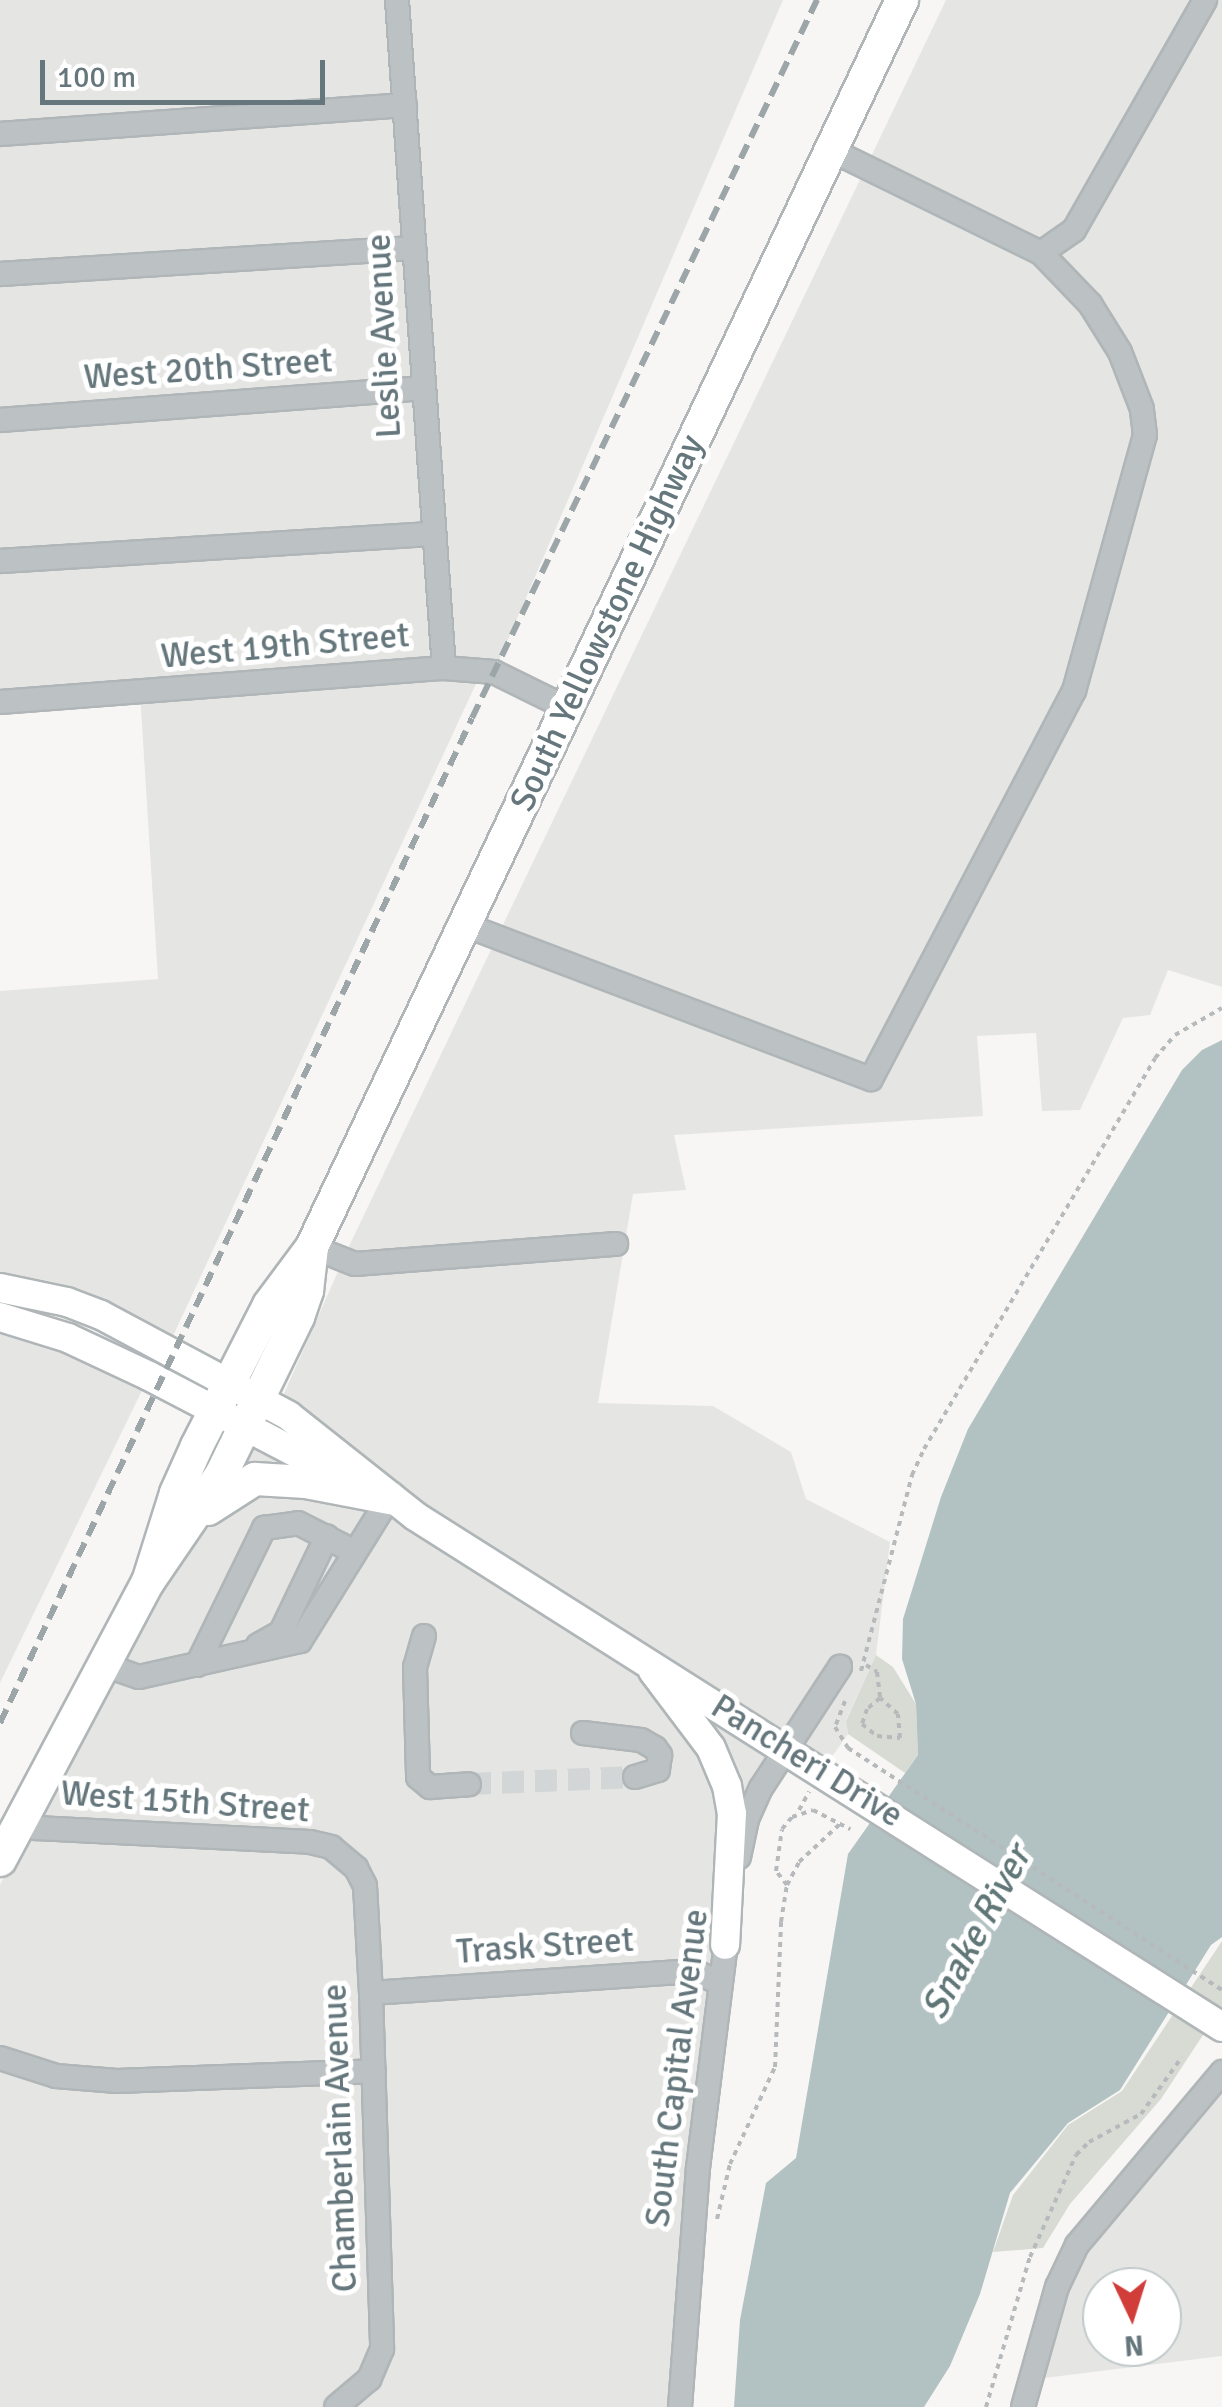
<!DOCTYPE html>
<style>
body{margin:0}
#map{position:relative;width:1222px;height:2407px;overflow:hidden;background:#f7f6f4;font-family:Signika,sans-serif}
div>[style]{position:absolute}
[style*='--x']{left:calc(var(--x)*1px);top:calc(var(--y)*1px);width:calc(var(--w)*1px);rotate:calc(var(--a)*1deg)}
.built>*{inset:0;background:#e5e6e4}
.green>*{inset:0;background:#d8dbd4}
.water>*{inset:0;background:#b2c1c2}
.minor-tunnel>*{height:22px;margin-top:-11px;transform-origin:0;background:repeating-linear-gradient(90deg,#d2d6d6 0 22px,transparent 0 33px)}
.path>*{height:4px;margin-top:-2px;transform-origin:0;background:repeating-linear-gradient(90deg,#b6babc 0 5px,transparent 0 10px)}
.roads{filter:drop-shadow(2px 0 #b0b6b8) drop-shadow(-2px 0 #b0b6b8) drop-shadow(0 2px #b0b6b8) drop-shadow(0 -2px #b0b6b8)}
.minor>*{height:22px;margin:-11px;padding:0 11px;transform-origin:11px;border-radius:11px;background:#bcc1c3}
.major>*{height:28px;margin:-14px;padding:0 14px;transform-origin:14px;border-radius:14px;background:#fff}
.highway>*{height:32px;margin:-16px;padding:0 16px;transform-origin:16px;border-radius:16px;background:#fff}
.rail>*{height:6px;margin-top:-3px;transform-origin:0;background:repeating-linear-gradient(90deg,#9ca5a8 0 15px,transparent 0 23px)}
span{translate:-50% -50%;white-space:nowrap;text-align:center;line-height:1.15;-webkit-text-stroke:10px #fff;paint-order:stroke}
.street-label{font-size:35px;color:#65777c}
.water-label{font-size:38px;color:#607677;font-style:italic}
.north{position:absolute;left:1082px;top:2267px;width:100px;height:100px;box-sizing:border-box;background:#fff;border:2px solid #c1c9cb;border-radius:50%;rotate:176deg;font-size:28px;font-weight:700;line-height:40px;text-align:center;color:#65777c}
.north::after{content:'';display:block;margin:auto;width:35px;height:45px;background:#d13e3a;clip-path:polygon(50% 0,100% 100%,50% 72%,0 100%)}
.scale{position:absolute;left:40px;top:60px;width:285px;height:45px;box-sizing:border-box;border:5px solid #65777c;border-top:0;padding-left:12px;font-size:30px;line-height:35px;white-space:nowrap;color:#65777c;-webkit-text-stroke:8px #fff;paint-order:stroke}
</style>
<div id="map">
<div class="built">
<i style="clip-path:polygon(0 0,783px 0,494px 672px,482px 671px,167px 1349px,0 1289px,0 991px,158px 979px,140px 693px,0 701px)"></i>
<i style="clip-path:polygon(946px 0,1222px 0,1222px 987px,1168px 970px,1150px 1015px,1123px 1018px,1080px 1110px,1042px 1111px,1036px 1033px,977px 1036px,983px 1116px,674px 1135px,686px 1190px,633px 1194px,598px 1403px,713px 1406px,791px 1452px,806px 1499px,890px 1542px,876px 1655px,846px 1720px,848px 1734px,822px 1771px,785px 1749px,761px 1788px,720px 1983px,680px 2407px,0 2407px,0 1885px,148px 1582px,271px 1423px,351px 1242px)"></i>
<i style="clip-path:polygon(0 1311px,149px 1376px,0 1683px)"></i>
<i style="clip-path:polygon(evenodd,1222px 2087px,1222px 2356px,1028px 2380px,1077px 2245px,1222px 2087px,1102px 2287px,1162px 2287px,1162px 2347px,1102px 2347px,1102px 2287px)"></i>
</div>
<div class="green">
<i style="clip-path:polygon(876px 1655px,893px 1667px,916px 1704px,918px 1755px,905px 1773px,848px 1734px,846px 1721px)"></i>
<i style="clip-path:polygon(1222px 1941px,1222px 2006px,1161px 2099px,1070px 2204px,1043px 2248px,993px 2252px,1013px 2195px,1068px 2125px,1122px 2091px)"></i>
</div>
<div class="water">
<i style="clip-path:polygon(1222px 1040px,1222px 1937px,1211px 1945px,1120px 2090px,1068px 2123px,1010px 2193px,980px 2294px,950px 2366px,924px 2407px,734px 2407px,740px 2320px,766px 2183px,796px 2158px,848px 1854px,918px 1755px,916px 1704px,902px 1659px,903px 1619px,941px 1497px,968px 1429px,1182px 1070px,1202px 1050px)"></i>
</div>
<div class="minor-tunnel">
<i style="--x:469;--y:1784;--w:166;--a:-2.4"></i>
</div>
<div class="path">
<i style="--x:866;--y:1665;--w:13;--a:32"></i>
<i style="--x:877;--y:1672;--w:26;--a:83"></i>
<i style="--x:880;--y:1698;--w:17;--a:140"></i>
<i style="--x:867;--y:1709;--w:16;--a:108"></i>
<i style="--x:862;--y:1724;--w:19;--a:39"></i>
<i style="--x:877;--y:1736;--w:23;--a:5"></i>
<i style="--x:900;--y:1738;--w:24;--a:-95"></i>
<i style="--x:898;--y:1714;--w:24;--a:-138"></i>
<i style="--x:861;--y:1671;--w:203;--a:-75.4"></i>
<i style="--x:912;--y:1475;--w:29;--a:-65"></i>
<i style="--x:924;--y:1449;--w:454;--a:-59.4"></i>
<i style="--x:1155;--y:1058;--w:30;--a:-49"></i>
<i style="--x:1175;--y:1035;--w:54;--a:-29.9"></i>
<i style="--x:845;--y:1701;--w:28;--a:111"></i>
<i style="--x:835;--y:1727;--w:25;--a:58"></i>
<i style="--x:848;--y:1748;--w:445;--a:32.9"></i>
<i style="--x:799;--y:1810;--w:21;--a:-61"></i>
<i style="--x:787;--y:1885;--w:26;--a:-62"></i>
<i style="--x:799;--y:1862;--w:57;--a:-42.9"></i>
<i style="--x:717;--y:2219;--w:57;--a:-76.7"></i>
<i style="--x:730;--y:2164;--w:107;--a:-65.1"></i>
<i style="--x:775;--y:2067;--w:145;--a:-87.6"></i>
<i style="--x:781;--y:1922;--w:37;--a:-81"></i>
<i style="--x:787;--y:1885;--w:18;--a:-128"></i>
<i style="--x:776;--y:1871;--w:42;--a:-81.9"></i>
<i style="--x:782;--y:1829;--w:16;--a:-50"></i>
<i style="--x:792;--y:1817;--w:22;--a:-18"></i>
<i style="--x:813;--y:1810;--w:42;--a:27.2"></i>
<i style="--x:986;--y:2407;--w:156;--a:-73.7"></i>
<i style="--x:1030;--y:2257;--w:112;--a:-65.7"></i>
<i style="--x:1076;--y:2155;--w:18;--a:-45"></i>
<i style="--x:1089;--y:2142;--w:59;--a:-28.3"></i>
<i style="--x:1141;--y:2114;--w:70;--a:-54.3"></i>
</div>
<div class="roads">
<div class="minor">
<i style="--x:397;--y:0;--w:670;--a:85.98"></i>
<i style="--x:0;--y:134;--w:406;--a:-4.1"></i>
<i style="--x:1041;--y:253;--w:40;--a:-34.9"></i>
<i style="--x:1074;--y:230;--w:265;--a:-60.3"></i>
<i style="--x:0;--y:274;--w:415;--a:-3.6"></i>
<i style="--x:0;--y:420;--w:422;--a:-4.3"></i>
<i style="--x:0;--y:561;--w:432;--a:-3.6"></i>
<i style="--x:0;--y:702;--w:445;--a:-4.4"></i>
<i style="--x:444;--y:668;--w:50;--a:4.6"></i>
<i style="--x:494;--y:672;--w:81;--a:26.3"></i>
<i style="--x:465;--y:925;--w:434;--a:20.8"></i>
<i style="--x:871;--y:1079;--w:438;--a:-62.4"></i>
<i style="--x:1074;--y:691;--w:266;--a:-74.5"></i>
<i style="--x:1145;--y:435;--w:26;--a:-97"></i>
<i style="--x:1142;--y:409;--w:61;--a:-111.1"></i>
<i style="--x:1120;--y:352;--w:57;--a:-122"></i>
<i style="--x:1090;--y:304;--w:71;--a:-133.9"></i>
<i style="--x:1041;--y:253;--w:234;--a:-153.9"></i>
<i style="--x:312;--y:1247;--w:46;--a:21.6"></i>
<i style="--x:355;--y:1264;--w:262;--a:-4.4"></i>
<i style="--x:424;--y:1636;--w:32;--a:106"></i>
<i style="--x:415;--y:1667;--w:110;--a:88.4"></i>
<i style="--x:418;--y:1777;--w:16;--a:40"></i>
<i style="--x:430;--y:1787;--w:39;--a:-4"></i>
<i style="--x:258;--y:1645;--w:26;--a:-29"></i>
<i style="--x:281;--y:1632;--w:106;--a:-64.4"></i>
<i style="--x:197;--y:1665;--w:153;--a:-63.9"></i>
<i style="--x:264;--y:1528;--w:34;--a:-8"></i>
<i style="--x:298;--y:1523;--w:62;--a:27"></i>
<i style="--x:107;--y:1666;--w:34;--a:19"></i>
<i style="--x:139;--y:1677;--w:165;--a:-12.6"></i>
<i style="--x:300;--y:1641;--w:168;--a:-58.1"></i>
<i style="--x:583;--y:1733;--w:58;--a:6.9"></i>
<i style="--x:641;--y:1740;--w:16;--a:30"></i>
<i style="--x:655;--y:1748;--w:9;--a:54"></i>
<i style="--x:660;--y:1755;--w:15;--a:98"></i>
<i style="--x:658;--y:1770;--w:24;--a:163"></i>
<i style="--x:21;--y:1821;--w:17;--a:25"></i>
<i style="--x:36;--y:1828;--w:274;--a:2.9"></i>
<i style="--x:310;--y:1842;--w:22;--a:13"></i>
<i style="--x:331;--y:1847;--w:33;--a:40"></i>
<i style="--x:356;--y:1868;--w:20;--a:63"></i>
<i style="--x:365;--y:1886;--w:107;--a:86.8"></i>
<i style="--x:371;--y:1993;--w:356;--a:88.2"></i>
<i style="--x:382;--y:2349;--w:33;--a:113"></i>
<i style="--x:369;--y:2379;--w:43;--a:139.7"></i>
<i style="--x:739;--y:1857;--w:39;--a:-78"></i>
<i style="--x:747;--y:1819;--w:34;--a:-66"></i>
<i style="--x:761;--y:1788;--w:145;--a:-56.9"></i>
<i style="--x:371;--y:1993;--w:324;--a:-3.9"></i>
<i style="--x:694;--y:1971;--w:29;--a:25"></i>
<i style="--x:0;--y:2058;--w:59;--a:17.8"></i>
<i style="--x:56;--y:2076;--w:61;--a:4.7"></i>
<i style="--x:117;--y:2081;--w:257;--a:-2.2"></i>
<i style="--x:680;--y:2407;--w:240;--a:-85.7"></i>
<i style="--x:698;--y:2168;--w:242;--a:-82.9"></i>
<i style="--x:1023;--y:2407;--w:125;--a:-74.2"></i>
<i style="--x:1057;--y:2287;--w:47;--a:-64.5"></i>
<i style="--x:1077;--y:2245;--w:226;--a:-50"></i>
</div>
<div class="major">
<i style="--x:0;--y:1288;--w:68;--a:11.8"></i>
<i style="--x:67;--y:1302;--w:36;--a:21"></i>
<i style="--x:101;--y:1315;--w:213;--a:28.2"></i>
<i style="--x:289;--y:1416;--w:161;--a:38.4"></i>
<i style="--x:415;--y:1516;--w:955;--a:32.34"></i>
<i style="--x:0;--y:1317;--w:71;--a:17.2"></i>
<i style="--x:68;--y:1338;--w:89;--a:25.1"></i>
<i style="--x:149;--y:1376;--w:233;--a:27.6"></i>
<i style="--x:653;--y:1671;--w:96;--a:53"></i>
<i style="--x:711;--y:1748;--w:41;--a:67.2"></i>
<i style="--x:727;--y:1786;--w:27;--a:80"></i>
<i style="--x:732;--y:1813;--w:132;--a:93"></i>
</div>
<div class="highway">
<i style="--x:208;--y:1509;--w:56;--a:-32.6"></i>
<i style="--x:255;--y:1479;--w:51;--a:3.4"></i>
<i style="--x:306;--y:1482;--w:85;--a:10.9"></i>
<i style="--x:148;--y:1582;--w:93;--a:-72.5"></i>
<i style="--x:176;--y:1493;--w:51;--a:-65.9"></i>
<i style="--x:197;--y:1446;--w:158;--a:-62.9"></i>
<i style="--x:269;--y:1305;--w:72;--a:-53.4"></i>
<i style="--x:312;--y:1247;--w:1380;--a:-64.68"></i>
<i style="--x:0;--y:1860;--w:315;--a:-62"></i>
<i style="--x:148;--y:1582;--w:130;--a:-55.7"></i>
<i style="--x:221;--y:1475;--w:176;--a:-64"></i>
<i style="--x:298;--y:1317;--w:28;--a:-71"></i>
<i style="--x:307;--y:1291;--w:44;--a:-83.5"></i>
</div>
</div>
<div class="rail">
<i style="--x:0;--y:1723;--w:1110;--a:-64.84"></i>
<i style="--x:472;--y:718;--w:797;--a:-64.34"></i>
</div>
<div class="street-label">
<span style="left:384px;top:336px;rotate:-93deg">Leslie Avenue</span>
<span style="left:208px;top:369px;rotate:-4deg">West 20th Street</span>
<span style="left:607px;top:623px;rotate:-65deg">South Yellowstone Highway</span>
<span style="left:285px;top:646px;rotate:-5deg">West 19th Street</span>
<span style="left:807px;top:1761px;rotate:32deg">Pancheri Drive</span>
<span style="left:185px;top:1802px;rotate:4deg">West 15th Street</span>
<span style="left:545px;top:1946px;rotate:-4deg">Trask Street</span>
<span style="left:677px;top:2068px;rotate:-83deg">South Capital Avenue</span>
<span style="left:340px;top:2138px;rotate:-92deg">Chamberlain Avenue</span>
</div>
<div class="water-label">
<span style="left:976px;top:1932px;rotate:-62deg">Snake River</span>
</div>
<div class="north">N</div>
<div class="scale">100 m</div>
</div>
